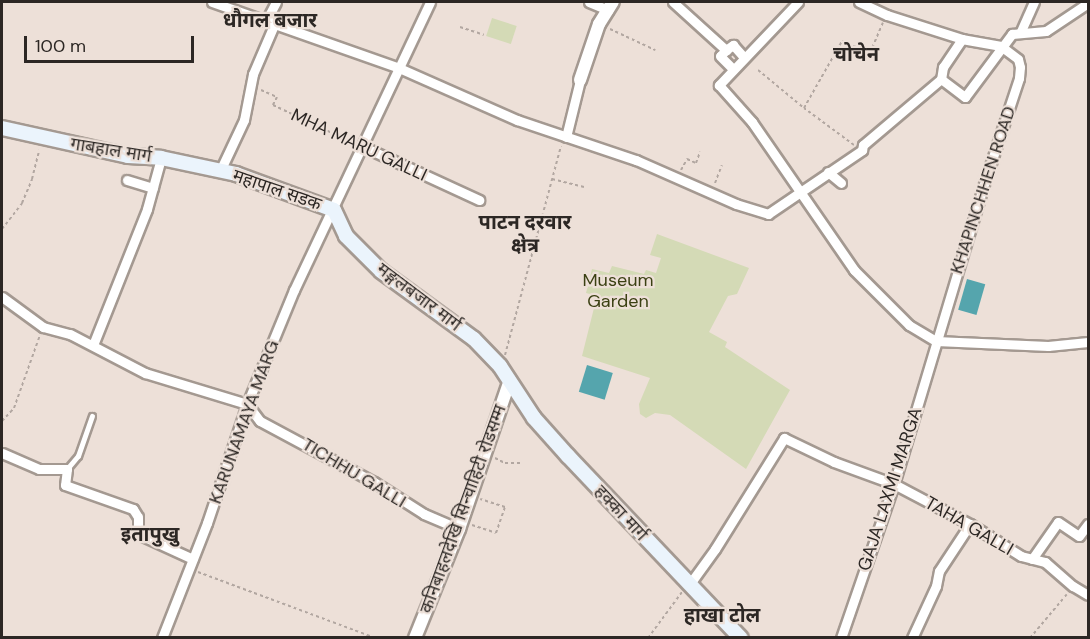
<!DOCTYPE html>
<meta charset="utf-8">
<style>
body{margin:0}
#map{position:relative;width:1090px;height:639px;overflow:hidden;background:#ede0d8;font-family:"DM Sans","Noto Sans Devanagari",sans-serif}
div>[style]{position:absolute}
[style*='--x']{left:calc(var(--x)*1px);top:calc(var(--y)*1px);width:calc(var(--w)*1px);rotate:calc(var(--a)*1deg)}
.green>*{inset:0;background:#d4dab6;transform-origin:0 0}
.water>*{inset:0;background:#55a5ad;transform-origin:0 0}
.path>*{height:2px;margin-top:-1px;transform-origin:0;background:repeating-linear-gradient(90deg,#b2a7a1 0 3px,transparent 0 6px)}
.roads{filter:drop-shadow(2px 0 #a49991) drop-shadow(-2px 0 #a49991) drop-shadow(0 2px #a49991) drop-shadow(0 -2px #a49991)}
.service>*{height:4.5px;margin:-2.25px;padding:0 2.25px;transform-origin:2.25px;border-radius:2.25px;background:#fff}
.minor>*{height:9px;margin:-4.5px;padding:0 4.5px;transform-origin:4.5px;border-radius:4.5px;background:#fff}
.tertiary>*{height:12px;margin:-6px;padding:0 6px;transform-origin:6px;border-radius:6px;background:#fff}
.secondary>*{height:14px;margin:-7px;padding:0 7px;transform-origin:7px;border-radius:7px;background:#ebf4fc}
span{translate:-50% -50%;white-space:nowrap;text-align:center;line-height:1.15;-webkit-text-stroke:4.5px #ede0d8;paint-order:stroke}
.street-label{font-size:18px;color:#2c2724}
.park-label{font-size:18px;color:#3b4013}
.neighbourhood-label{font-size:20px;color:#2c2724;font-weight:700}
.frame{position:absolute;inset:0;border:3px solid #2c2724;pointer-events:none}
.scale{position:absolute;left:24px;top:36px;width:170px;height:27px;box-sizing:border-box;border:3px solid #2c2724;border-top:0;padding-left:8px;font-size:18px;line-height:21px;white-space:nowrap;color:#2c2724;-webkit-text-stroke:4px #ede0d8;paint-order:stroke}
</style>
<div id="map">
<div class="green">
<i style="left:492px;top:18px;width:26px;height:19px;rotate:18deg"></i>
<i style="clip-path:polygon(657px 234px,749px 268px,737px 294px,728px 296px,709px 332px,727px 342px,725px 347px,790px 390px,746px 469px,670px 415px,655px 413px,646px 418px,640px 414px,639px 404px,650px 378px,582px 356px,597px 296px,586px 293px,592px 269px,609px 273px,612px 266px,644px 274px,646px 270px,656px 273px,661px 258px,650px 255px)"></i>
</div>
<div class="water">
<i style="left:967px;top:279px;width:19px;height:32px;rotate:16deg"></i>
<i style="left:587px;top:365px;width:27px;height:28px;rotate:17deg"></i>
</div>
<div class="path">
<i style="--x:460;--y:27;--w:25;--a:18"></i>
<i style="--x:610;--y:29;--w:50;--a:25"></i>
<i style="--x:758;--y:70;--w:60;--a:39.6"></i>
<i style="--x:261;--y:90;--w:17;--a:24"></i>
<i style="--x:277;--y:97;--w:9;--a:117"></i>
<i style="--x:273;--y:105;--w:89;--a:25.4"></i>
<i style="--x:854;--y:145;--w:62;--a:-143.5"></i>
<i style="--x:804;--y:108;--w:77;--a:-60.4"></i>
<i style="--x:842;--y:41;--w:30;--a:23"></i>
<i style="--x:870;--y:53;--w:33;--a:-67"></i>
<i style="--x:681;--y:170;--w:13;--a:-61"></i>
<i style="--x:687;--y:159;--w:10;--a:24"></i>
<i style="--x:696;--y:163;--w:12;--a:-70"></i>
<i style="--x:552;--y:179;--w:33;--a:14"></i>
<i style="--x:715;--y:183;--w:19;--a:-69"></i>
<i style="--x:2;--y:229;--w:33;--a:-52"></i>
<i style="--x:22;--y:203;--w:26;--a:-67"></i>
<i style="--x:32;--y:179;--w:30;--a:-76"></i>
<i style="--x:505;--y:355;--w:216;--a:-75"></i>
<i style="--x:2;--y:421;--w:18;--a:-47"></i>
<i style="--x:14;--y:408;--w:77;--a:-70.4"></i>
<i style="--x:495;--y:458;--w:11;--a:27"></i>
<i style="--x:505;--y:463;--w:15;--a:0"></i>
<i style="--x:472;--y:525;--w:25;--a:18"></i>
<i style="--x:496;--y:533;--w:28;--a:-71"></i>
<i style="--x:505;--y:507;--w:26;--a:-162"></i>
<i style="--x:198;--y:572;--w:189;--a:20.4"></i>
<i style="--x:648;--y:638;--w:57;--a:-53.5"></i>
<i style="--x:1030;--y:638;--w:57;--a:-49.9"></i>
</div>
<div class="roads">
<div class="service">
<i style="--x:67;--y:469;--w:17;--a:-50"></i>
<i style="--x:78;--y:456;--w:42;--a:-70.7"></i>
</div>
<div class="minor">
<i style="--x:212;--y:2;--w:198;--a:19.4"></i>
<i style="--x:399;--y:68;--w:129;--a:23.8"></i>
<i style="--x:517;--y:120;--w:126;--a:18.6"></i>
<i style="--x:636;--y:160;--w:109;--a:23.7"></i>
<i style="--x:736;--y:204;--w:34;--a:17"></i>
<i style="--x:768;--y:214;--w:114;--a:-34.2"></i>
<i style="--x:862;--y:150;--w:5;--a:-79"></i>
<i style="--x:863;--y:145;--w:102;--a:-40.2"></i>
<i style="--x:589;--y:2;--w:21;--a:23"></i>
<i style="--x:673;--y:2;--w:72;--a:42.2"></i>
<i style="--x:726;--y:50;--w:9;--a:-36"></i>
<i style="--x:733;--y:45;--w:15;--a:48"></i>
<i style="--x:798;--y:2;--w:115;--a:133.6"></i>
<i style="--x:719;--y:85;--w:50;--a:48.3"></i>
<i style="--x:752;--y:122;--w:180;--a:55.4"></i>
<i style="--x:854;--y:270;--w:78;--a:45"></i>
<i style="--x:909;--y:325;--w:31;--a:31"></i>
<i style="--x:936;--y:341;--w:112;--a:2.6"></i>
<i style="--x:1048;--y:346;--w:40;--a:-5.7"></i>
<i style="--x:859;--y:2;--w:31;--a:25"></i>
<i style="--x:887;--y:15;--w:79;--a:17.7"></i>
<i style="--x:266;--y:21;--w:21;--a:-62"></i>
<i style="--x:1021;--y:31;--w:32;--a:-66"></i>
<i style="--x:726;--y:50;--w:8;--a:135"></i>
<i style="--x:720;--y:56;--w:18;--a:45"></i>
<i style="--x:941;--y:79;--w:30;--a:37"></i>
<i style="--x:965;--y:97;--w:79;--a:-53.3"></i>
<i style="--x:1012;--y:34;--w:34;--a:-5"></i>
<i style="--x:1046;--y:31;--w:50;--a:-33.7"></i>
<i style="--x:566;--y:137;--w:59;--a:-76.2"></i>
<i style="--x:364;--y:147;--w:127;--a:24.7"></i>
<i style="--x:220;--y:171;--w:56;--a:-64.8"></i>
<i style="--x:244;--y:120;--w:47;--a:-78.9"></i>
<i style="--x:253;--y:74;--w:53;--a:-66.8"></i>
<i style="--x:828;--y:172;--w:17;--a:40"></i>
<i style="--x:127;--y:180;--w:27;--a:17"></i>
<i style="--x:2;--y:297;--w:51;--a:36.2"></i>
<i style="--x:43;--y:327;--w:28;--a:15"></i>
<i style="--x:70;--y:334;--w:85;--a:27.5"></i>
<i style="--x:145;--y:373;--w:107;--a:16.9"></i>
<i style="--x:247;--y:404;--w:21;--a:53"></i>
<i style="--x:260;--y:421;--w:129;--a:28.2"></i>
<i style="--x:374;--y:482;--w:59;--a:32.6"></i>
<i style="--x:424;--y:514;--w:38;--a:23"></i>
<i style="--x:93;--y:345;--w:146;--a:-68.3"></i>
<i style="--x:147;--y:209;--w:53;--a:-74.6"></i>
<i style="--x:2;--y:453;--w:40;--a:23.4"></i>
<i style="--x:39;--y:469;--w:28;--a:0"></i>
<i style="--x:67;--y:469;--w:16;--a:97"></i>
<i style="--x:65;--y:485;--w:72;--a:19.4"></i>
<i style="--x:133;--y:509;--w:9;--a:58"></i>
<i style="--x:138;--y:517;--w:17;--a:90"></i>
<i style="--x:138;--y:534;--w:60;--a:24.4"></i>
<i style="--x:1032;--y:559;--w:45;--a:-54.9"></i>
<i style="--x:1058;--y:522;--w:25;--a:34"></i>
<i style="--x:1079;--y:536;--w:15;--a:-53"></i>
<i style="--x:689;--y:585;--w:44;--a:-54.2"></i>
<i style="--x:715;--y:549;--w:131;--a:-58.1"></i>
<i style="--x:784;--y:438;--w:55;--a:25.6"></i>
<i style="--x:834;--y:462;--w:64;--a:20.1"></i>
<i style="--x:894;--y:484;--w:86;--a:27.8"></i>
<i style="--x:970;--y:524;--w:60;--a:32.1"></i>
<i style="--x:1021;--y:556;--w:25;--a:14"></i>
<i style="--x:1045;--y:562;--w:37;--a:41"></i>
<i style="--x:1073;--y:586;--w:17;--a:31"></i>
<i style="--x:162;--y:638;--w:123;--a:-68.6"></i>
<i style="--x:207;--y:523;--w:126;--a:-71.4"></i>
<i style="--x:247;--y:404;--w:123;--a:-67.6"></i>
<i style="--x:294;--y:290;--w:318;--a:-64.7"></i>
<i style="--x:841;--y:638;--w:163;--a:-71"></i>
<i style="--x:894;--y:484;--w:320;--a:-73.3"></i>
<i style="--x:986;--y:178;--w:105;--a:-71.7"></i>
<i style="--x:1019;--y:78;--w:11;--a:-85"></i>
<i style="--x:1020;--y:67;--w:8;--a:-104"></i>
<i style="--x:1018;--y:59;--w:21;--a:-143"></i>
<i style="--x:1001;--y:46;--w:40;--a:-170"></i>
<i style="--x:962;--y:39;--w:34;--a:124"></i>
<i style="--x:943;--y:67;--w:12;--a:99"></i>
<i style="--x:912;--y:638;--w:57;--a:-65.2"></i>
<i style="--x:936;--y:586;--w:15;--a:-79"></i>
<i style="--x:939;--y:571;--w:56;--a:-56.6"></i>
</div>
<div class="tertiary">
<i style="--x:580;--y:80;--w:59;--a:-71.3"></i>
<i style="--x:599;--y:24;--w:26;--a:-58"></i>
<i style="--x:415;--y:638;--w:118;--a:-68"></i>
<i style="--x:459;--y:529;--w:157;--a:-71.1"></i>
</div>
<div class="secondary">
<i style="--x:2;--y:128;--w:129;--a:12.5"></i>
<i style="--x:128;--y:156;--w:33;--a:3"></i>
<i style="--x:161;--y:158;--w:77;--a:12"></i>
<i style="--x:236;--y:174;--w:104;--a:20.2"></i>
<i style="--x:334;--y:210;--w:29;--a:65"></i>
<i style="--x:346;--y:236;--w:49;--a:45"></i>
<i style="--x:381;--y:271;--w:115;--a:36.2"></i>
<i style="--x:474;--y:339;--w:37;--a:46"></i>
<i style="--x:500;--y:366;--w:62;--a:56.8"></i>
<i style="--x:534;--y:418;--w:51;--a:48.2"></i>
<i style="--x:568;--y:456;--w:251;--a:46.5"></i>
</div>
</div>
<div class="street-label">
<span style="left:359px;top:145px;rotate:25deg">MHA MARU GALLI</span>
<span style="left:111px;top:150px;rotate:9deg">गाबहाल मार्ग</span>
<span style="left:277px;top:190px;rotate:19deg">महापाल सडक</span>
<span style="left:983px;top:190px;rotate:-72deg">KHAPINCHHEN ROAD</span>
<span style="left:419px;top:297px;rotate:37deg">मङ्गलबजार मार्ग</span>
<span style="left:244px;top:422px;rotate:-70deg">KARUNAMAYA MARG</span>
<span style="left:354px;top:473px;rotate:31deg">TICHHU GALLI</span>
<span style="left:890px;top:489px;rotate:-72deg">GAJA LAXMI MARGA</span>
<span style="left:463px;top:509px;rotate:-70deg">कनिबाहलदेखि सिन्चाहिटी रोडसम्म</span>
<span style="left:621px;top:513px;rotate:47deg">हक्का मार्ग</span>
<span style="left:969px;top:526px;rotate:30deg">TAHA GALLI</span>
</div>
<div class="park-label">
<span style="left:618px;top:291px">Museum<br>Garden</span>
</div>
<div class="neighbourhood-label">
<span style="left:270px;top:20px">धौगल बजार</span>
<span style="left:856px;top:54px">चोचेन</span>
<span style="left:525px;top:234px">पाटन दरवार<br>क्षेत्र</span>
<span style="left:150px;top:534px">इतापुखु</span>
<span style="left:722px;top:615px">हाखा टोल</span>
</div>
<div class="frame"></div>
<div class="scale">100 m</div>
</div>
